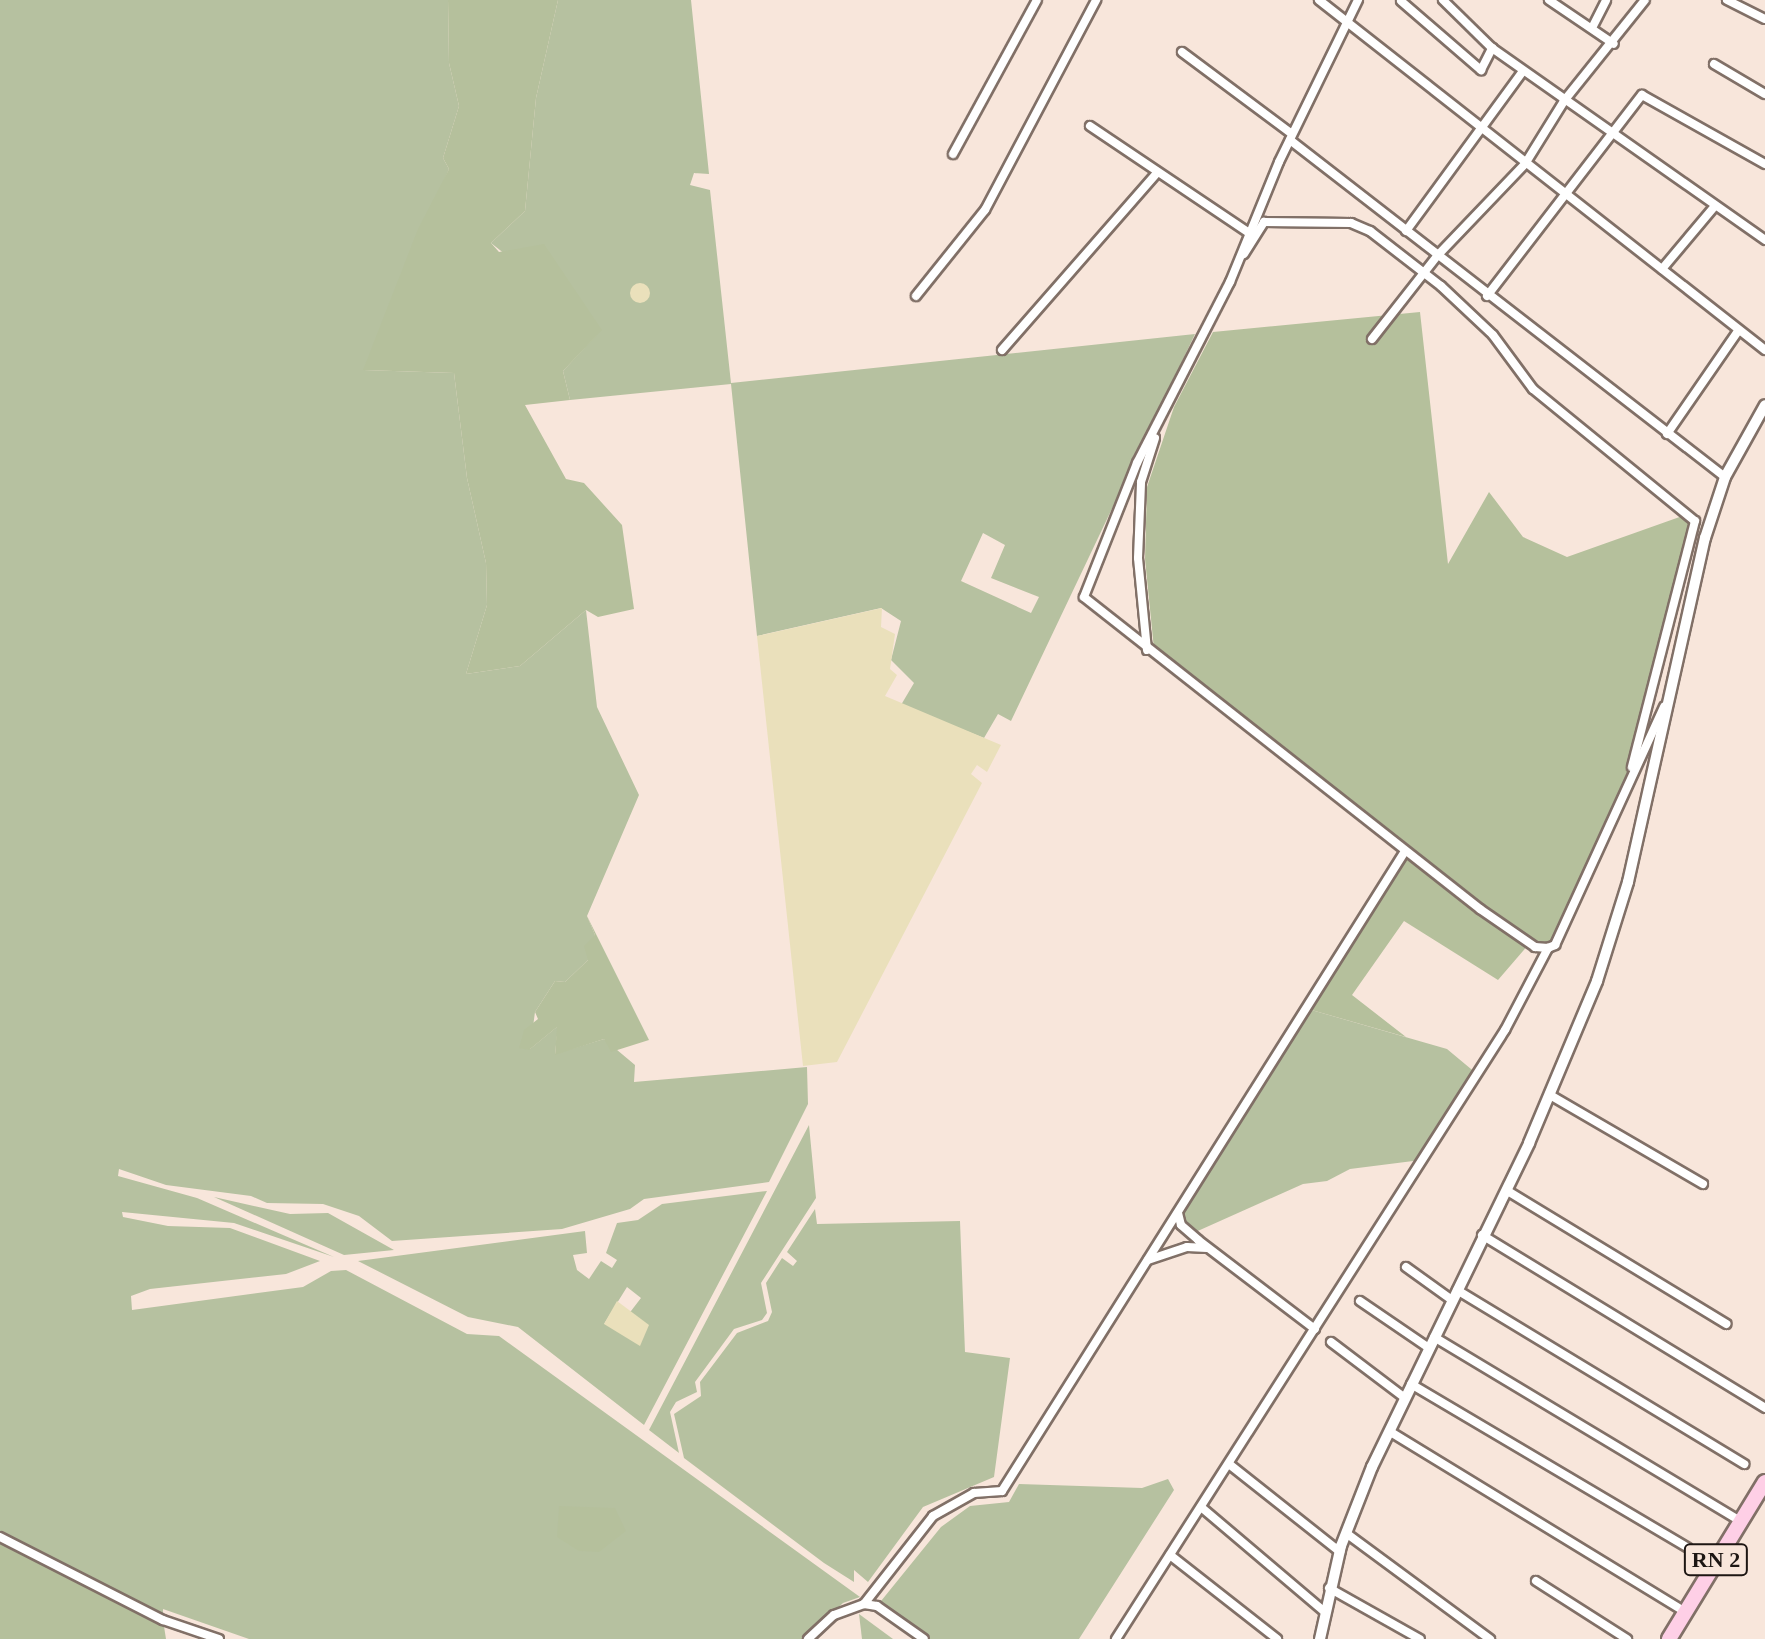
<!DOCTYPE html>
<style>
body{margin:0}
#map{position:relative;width:1765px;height:1639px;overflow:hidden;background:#f8e6db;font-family:"Times New Roman",serif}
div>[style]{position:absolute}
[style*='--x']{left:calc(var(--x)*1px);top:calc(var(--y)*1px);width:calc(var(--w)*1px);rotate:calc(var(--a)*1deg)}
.green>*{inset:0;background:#b6c1a0}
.forest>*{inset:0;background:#b5c09c}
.sand>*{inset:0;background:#eae0bb}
.round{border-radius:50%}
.roads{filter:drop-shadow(2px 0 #817067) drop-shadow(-2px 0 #817067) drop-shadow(0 2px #817067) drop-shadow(0 -2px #817067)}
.minor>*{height:8px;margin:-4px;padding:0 4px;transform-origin:4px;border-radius:4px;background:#fff}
.tertiary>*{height:10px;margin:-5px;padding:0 5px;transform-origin:5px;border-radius:5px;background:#fff}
.trunk>*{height:14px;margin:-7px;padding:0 7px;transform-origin:7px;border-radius:7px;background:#fecfe6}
span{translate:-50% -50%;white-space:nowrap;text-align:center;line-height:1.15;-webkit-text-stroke:8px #f8e6db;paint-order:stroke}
.shield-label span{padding:2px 6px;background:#f8e6db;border:2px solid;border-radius:6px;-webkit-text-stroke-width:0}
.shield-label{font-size:22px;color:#1d1613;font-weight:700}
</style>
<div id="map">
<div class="green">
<i style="clip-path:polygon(0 0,448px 0,449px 63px,459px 106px,443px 158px,449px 169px,364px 370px,454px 373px,467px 478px,486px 563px,487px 605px,466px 674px,520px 666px,586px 610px,597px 707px,639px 795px,587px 916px,595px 935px,588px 960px,565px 982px,555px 981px,535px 1012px,530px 1049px,558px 1026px,555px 1054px,604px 1039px,635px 1065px,634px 1082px,807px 1067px,808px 1104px,769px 1182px,644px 1199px,630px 1209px,562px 1229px,392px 1241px,359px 1216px,323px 1204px,267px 1203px,251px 1196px,166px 1185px,119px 1169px,118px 1176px,197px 1198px,334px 1257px,234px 1223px,122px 1212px,123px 1217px,168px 1226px,230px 1228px,320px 1261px,286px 1274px,150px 1289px,131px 1296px,132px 1310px,303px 1287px,331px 1271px,346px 1270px,467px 1334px,499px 1336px,860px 1597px,843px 1603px,805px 1639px,249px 1639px,163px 1609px,163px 1620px,0 1537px)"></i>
<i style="clip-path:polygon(evenodd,558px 0,691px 0,709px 174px,694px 173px,690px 185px,710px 190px,731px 383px,1195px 334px,1011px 721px,998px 714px,984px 738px,901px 705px,914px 683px,891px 660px,901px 621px,881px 608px,757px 636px,731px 384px,570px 400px,563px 371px,601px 330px,491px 243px,525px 211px,536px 98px,558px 0,983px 533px,1005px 545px,991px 578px,1039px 597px,1031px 613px,961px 581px,983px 533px)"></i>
<i style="clip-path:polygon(1308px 1009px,1447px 1049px,1477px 1074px,1421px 1160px,1350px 1169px,1327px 1181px,1303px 1184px,1191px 1234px,1178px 1213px)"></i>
<i style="clip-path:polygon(809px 1125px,816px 1198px,761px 1283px,767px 1313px,762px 1320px,734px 1329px,695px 1382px,697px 1392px,676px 1402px,670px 1412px,679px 1453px,649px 1430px)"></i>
<i style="clip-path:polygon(evenodd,767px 1191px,644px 1425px,518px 1327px,468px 1317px,358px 1261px,585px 1231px,587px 1253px,573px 1255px,577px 1270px,589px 1279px,601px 1261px,612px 1268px,617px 1260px,606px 1253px,617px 1223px,638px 1220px,662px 1204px,767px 1191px,627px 1287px,641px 1298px,631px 1311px,604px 1324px,627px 1287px)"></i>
<i style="clip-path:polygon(214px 1197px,290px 1214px,328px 1213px,394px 1250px,344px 1255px)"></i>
<i style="clip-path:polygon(815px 1209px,817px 1224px,960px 1221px,965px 1352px,1010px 1358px,994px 1477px,923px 1507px,868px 1582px,854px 1570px,854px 1582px,824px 1563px,684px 1458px,674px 1414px,701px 1396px,700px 1382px,737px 1333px,768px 1321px,772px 1312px,766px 1283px,782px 1258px,793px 1266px,797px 1261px,787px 1252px)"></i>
<i style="clip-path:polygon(1168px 1479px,1174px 1490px,1079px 1639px,928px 1639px,877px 1606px,941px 1527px,970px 1506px,1009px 1502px,1019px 1484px,1142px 1488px)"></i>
<i style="clip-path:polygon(859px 1614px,893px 1639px,862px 1639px)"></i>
</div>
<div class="forest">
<i style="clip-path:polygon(448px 0,558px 0,536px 98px,525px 211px,491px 243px,499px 252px,544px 244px,602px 330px,563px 371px,570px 400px,525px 405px,566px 479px,584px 483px,622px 525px,634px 609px,598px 617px,586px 610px,520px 666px,466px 674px,487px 605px,486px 563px,467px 478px,454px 373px,363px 370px,418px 229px,449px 169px,443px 158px,459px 106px,449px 63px)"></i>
<i style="clip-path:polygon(1420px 312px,1448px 564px,1489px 492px,1523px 537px,1567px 557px,1688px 514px,1695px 521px,1629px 783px,1555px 945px,1529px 944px,1498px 980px,1404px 921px,1352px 995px,1406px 1037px,1308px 1009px,1405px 851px,1154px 649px,1145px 559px,1147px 487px,1174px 407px,1213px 332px)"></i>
<i style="clip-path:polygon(587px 916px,649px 1040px,611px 1052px,604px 1039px,555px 1055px,557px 1027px,529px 1050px,519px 1048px,524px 1030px,538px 1019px,535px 1012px,555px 981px,565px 982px,588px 960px,584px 946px,595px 935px)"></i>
<i style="clip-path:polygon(559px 1506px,615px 1508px,626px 1531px,599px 1552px,579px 1551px,557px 1537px)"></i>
<i style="clip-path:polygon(0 1537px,163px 1620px,166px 1639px,0 1639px)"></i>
</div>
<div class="sand">
<i class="round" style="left:630px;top:283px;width:20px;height:20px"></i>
<i style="clip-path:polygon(882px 608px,881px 627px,895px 634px,890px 669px,897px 675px,885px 696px,1001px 745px,987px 772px,977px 765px,971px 774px,982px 783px,837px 1062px,803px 1066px,757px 636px)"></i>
<i style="clip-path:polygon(617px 1301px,649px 1325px,640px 1346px,604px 1324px)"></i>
</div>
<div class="roads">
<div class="minor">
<i style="--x:1319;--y:0;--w:567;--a:38.12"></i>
<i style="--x:1358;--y:0;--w:180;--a:116"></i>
<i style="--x:1279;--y:162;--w:130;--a:112.2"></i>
<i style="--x:1230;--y:282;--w:203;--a:117.2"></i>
<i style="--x:1137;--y:463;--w:144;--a:111.6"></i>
<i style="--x:1084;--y:597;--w:504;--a:38.23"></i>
<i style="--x:1480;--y:909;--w:67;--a:34.6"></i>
<i style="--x:1535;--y:947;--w:13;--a:4"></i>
<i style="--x:1443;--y:0;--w:69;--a:44.4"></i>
<i style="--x:1492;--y:48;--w:334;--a:35.1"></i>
<i style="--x:1549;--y:0;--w:78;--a:34.1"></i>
<i style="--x:1727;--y:0;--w:42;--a:26.6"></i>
<i style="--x:1401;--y:1;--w:106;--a:40.8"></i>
<i style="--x:1481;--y:70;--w:25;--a:-63"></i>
<i style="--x:1592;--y:28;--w:31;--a:-63"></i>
<i style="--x:1182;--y:52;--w:137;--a:36.7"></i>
<i style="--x:1714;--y:64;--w:59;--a:30.5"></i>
<i style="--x:1090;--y:126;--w:192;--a:33.9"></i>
<i style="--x:1290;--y:140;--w:550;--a:37.77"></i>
<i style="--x:953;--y:154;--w:175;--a:-61.4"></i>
<i style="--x:1406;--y:231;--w:198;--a:-53.8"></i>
<i style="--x:1244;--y:254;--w:38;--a:-58"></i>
<i style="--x:1264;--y:222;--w:87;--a:0.7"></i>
<i style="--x:1351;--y:223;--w:21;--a:23"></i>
<i style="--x:1370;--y:231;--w:90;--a:37.8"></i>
<i style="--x:1441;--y:286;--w:71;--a:43.3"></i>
<i style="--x:1493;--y:335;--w:67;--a:53.5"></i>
<i style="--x:1533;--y:389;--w:209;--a:39.2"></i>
<i style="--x:1695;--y:521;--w:254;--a:104.4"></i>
<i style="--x:1662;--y:269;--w:81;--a:-50"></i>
<i style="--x:916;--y:296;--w:110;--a:-51.3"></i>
<i style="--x:985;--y:210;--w:238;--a:-62.1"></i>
<i style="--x:1487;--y:296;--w:254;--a:-52.4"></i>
<i style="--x:1642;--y:95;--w:141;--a:29.3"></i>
<i style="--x:1372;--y:339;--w:105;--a:-51.9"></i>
<i style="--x:1437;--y:256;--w:127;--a:-46.3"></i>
<i style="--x:1525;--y:164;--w:74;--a:-58.2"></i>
<i style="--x:1564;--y:101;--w:129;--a:-51.3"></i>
<i style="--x:1002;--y:350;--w:235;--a:-48.8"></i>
<i style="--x:1667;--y:434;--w:125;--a:-55.4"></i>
<i style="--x:1147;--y:650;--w:92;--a:-95.6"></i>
<i style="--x:1138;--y:558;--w:76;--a:-87.7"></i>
<i style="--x:1141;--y:482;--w:46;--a:-72.3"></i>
<i style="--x:1550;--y:1095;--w:177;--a:30.2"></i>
<i style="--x:1506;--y:1190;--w:258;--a:31.3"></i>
<i style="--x:1178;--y:1213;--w:12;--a:76"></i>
<i style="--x:1181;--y:1225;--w:23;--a:41"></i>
<i style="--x:1198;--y:1240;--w:147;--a:37.3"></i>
<i style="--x:1482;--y:1235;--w:332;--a:31.4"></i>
<i style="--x:1148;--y:1260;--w:41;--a:-18.4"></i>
<i style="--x:1187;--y:1247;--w:20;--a:3"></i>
<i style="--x:1406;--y:1267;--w:57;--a:35.7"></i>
<i style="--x:1457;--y:1290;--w:336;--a:31.2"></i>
<i style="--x:1360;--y:1301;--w:83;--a:34.3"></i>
<i style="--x:1434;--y:1337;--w:357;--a:31"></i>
<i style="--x:1331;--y:1342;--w:93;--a:37.1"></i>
<i style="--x:1411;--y:1384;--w:321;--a:30.6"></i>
<i style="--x:1389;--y:1431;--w:347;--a:31.4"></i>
<i style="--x:1229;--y:1464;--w:142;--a:38.4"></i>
<i style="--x:1201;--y:1507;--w:162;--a:40.3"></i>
<i style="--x:1346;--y:1533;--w:179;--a:36.4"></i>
<i style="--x:0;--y:1537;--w:183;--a:27"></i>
<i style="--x:163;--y:1620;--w:59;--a:18.7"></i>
<i style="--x:1170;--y:1555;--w:136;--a:38.1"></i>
<i style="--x:1536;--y:1581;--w:108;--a:32.5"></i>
<i style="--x:1329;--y:1588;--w:104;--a:29.3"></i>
<i style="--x:864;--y:1604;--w:112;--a:-51.9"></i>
<i style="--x:933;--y:1516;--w:47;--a:-29.3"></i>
<i style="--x:974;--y:1493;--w:28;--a:-4"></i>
<i style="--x:1002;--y:1491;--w:756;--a:-57.8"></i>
<i style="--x:808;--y:1639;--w:35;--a:-43"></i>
<i style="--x:834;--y:1615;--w:32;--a:-20"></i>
<i style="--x:864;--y:1604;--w:13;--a:9"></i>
<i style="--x:877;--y:1606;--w:57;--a:35.1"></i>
<i style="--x:1116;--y:1639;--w:723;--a:-57.43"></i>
<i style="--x:1505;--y:1030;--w:93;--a:-62.3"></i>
<i style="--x:1548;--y:948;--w:8;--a:-23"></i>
<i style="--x:1555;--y:945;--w:262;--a:-65.4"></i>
</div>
<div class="tertiary">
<i style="--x:1320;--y:1639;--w:95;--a:-77.3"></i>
<i style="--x:1341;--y:1546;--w:85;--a:-68.6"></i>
<i style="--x:1372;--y:1467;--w:360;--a:-64.1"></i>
<i style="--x:1529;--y:1143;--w:176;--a:-67.2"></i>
<i style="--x:1597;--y:981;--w:104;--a:-72.6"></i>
<i style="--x:1628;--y:882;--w:353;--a:-77.4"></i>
<i style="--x:1705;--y:538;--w:64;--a:-71.8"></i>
<i style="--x:1725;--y:477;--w:82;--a:-60.9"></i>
</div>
<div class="trunk">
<i style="--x:1669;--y:1639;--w:184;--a:-58.6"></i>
</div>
</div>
<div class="shield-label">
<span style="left:1716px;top:1560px">RN 2</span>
</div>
</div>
